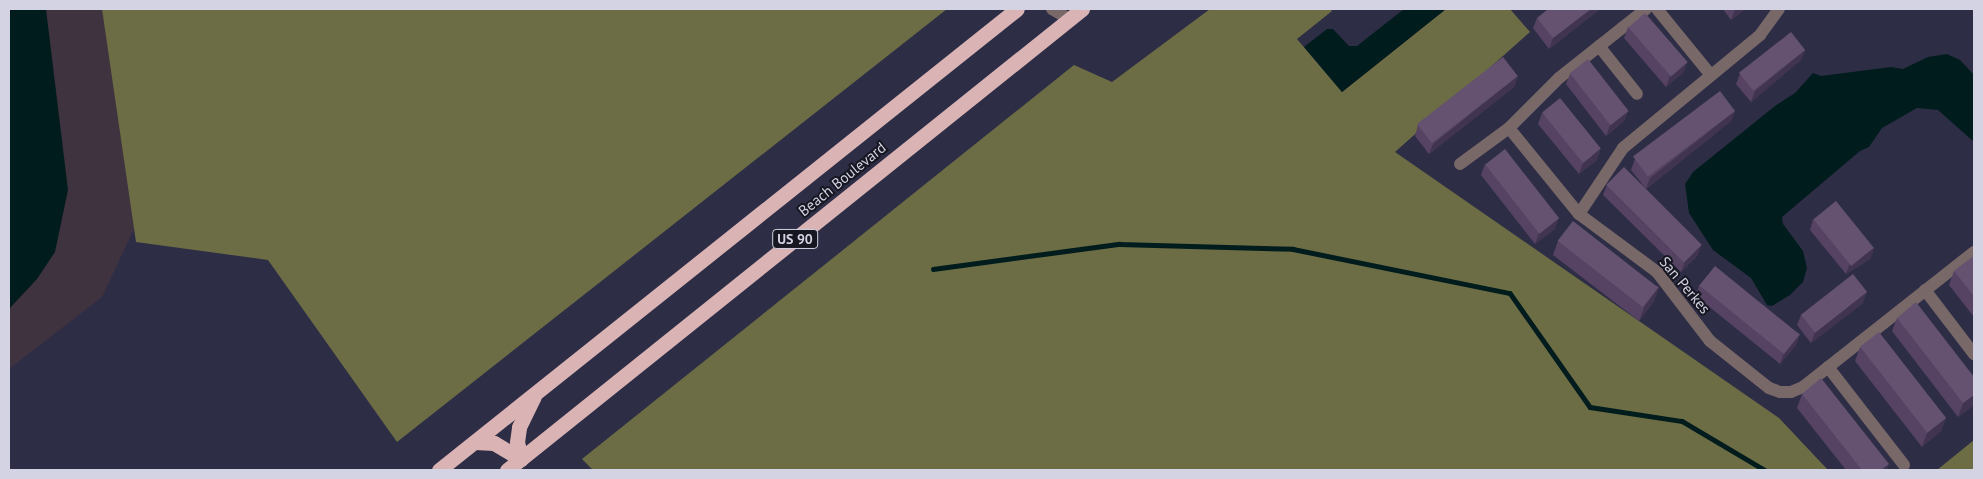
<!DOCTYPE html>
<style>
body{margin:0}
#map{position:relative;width:1983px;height:479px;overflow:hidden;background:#2e2d46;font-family:"PT Sans",sans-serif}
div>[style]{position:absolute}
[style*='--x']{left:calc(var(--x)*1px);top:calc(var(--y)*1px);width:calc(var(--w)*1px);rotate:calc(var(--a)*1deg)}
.education>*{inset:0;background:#403340}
.forest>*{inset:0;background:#6c6d44}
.water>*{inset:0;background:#001c1d}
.stream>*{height:4.5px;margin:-2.25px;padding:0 2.25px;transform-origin:2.25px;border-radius:2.25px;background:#001c1d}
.minor>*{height:12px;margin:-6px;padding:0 6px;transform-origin:6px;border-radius:6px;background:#786868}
.highway>*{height:15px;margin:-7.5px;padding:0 7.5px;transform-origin:7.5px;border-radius:7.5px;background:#dab4b4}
.wall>*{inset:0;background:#564363}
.shaded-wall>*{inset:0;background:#413451}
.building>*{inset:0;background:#645270;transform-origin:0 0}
span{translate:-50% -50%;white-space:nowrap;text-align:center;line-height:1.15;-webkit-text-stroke:4px #171722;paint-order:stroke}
.shield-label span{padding:1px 4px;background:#171722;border:1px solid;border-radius:4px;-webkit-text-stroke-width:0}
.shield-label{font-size:14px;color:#d3d3e3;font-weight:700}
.street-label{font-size:15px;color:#d3d3e3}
.frame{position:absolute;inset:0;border:10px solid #d3d3e3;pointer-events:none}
</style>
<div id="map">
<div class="education">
<i style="clip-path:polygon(9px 9px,150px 9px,180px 131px,102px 297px,9px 369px)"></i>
</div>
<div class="forest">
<i style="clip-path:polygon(102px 9px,947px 9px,397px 442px,268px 260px,136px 242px)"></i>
<i style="clip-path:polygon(1210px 9px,1330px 9px,1332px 11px,1297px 39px,1342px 92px,1446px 9px,1510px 9px,1530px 32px,1395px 152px,1779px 418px,1828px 470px,593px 470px,582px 459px,1074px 65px,1112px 82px)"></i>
<i style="clip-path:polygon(1974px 440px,1974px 470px,1937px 470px)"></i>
</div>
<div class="water">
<i style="clip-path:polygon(9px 9px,46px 9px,68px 190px,55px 252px,37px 279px,9px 309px)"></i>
<i style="clip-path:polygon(1404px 9px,1446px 9px,1342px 92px,1304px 47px,1327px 29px,1333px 29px,1349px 46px,1357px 46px)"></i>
<i style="clip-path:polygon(1947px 54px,1960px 60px,1974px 75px,1974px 142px,1938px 110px,1917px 108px,1882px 128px,1869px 147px,1860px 151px,1782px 217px,1783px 224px,1803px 251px,1807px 268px,1803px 282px,1790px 295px,1772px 306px,1767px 305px,1751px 278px,1713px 250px,1689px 213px,1685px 184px,1693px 172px,1775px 106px,1795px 93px,1813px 73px,1821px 76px,1891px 67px,1903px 69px,1928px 57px)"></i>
</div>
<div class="stream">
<i style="--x:933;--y:269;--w:188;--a:-7.7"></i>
<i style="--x:1119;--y:244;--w:174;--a:1.6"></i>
<i style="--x:1293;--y:249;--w:221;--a:11.5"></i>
<i style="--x:1510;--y:293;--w:139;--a:54.9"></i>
<i style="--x:1590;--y:407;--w:93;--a:8.7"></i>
<i style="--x:1682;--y:421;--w:96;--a:30.6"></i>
</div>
<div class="minor">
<i style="--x:1052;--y:9;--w:20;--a:30"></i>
<i style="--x:1657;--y:9;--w:84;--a:50.8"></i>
<i style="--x:1599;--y:46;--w:61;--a:51.6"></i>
<i style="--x:1509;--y:128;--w:111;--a:50.9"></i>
<i style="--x:1579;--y:214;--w:97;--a:36.6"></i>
<i style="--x:1657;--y:272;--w:87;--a:52.5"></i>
<i style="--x:1710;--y:341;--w:75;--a:38.5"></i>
<i style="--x:1769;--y:388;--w:12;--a:20"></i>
<i style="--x:1780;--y:392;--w:11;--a:0"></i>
<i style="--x:1791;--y:392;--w:13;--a:-23"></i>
<i style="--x:1803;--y:387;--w:218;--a:-38.3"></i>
<i style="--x:1460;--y:164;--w:61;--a:-36.3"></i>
<i style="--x:1509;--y:128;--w:71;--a:-45"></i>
<i style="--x:1559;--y:78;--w:111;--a:-38.4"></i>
<i style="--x:1579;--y:214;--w:79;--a:-56.3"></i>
<i style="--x:1623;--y:148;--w:178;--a:-39.5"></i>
<i style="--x:1760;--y:35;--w:32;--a:-54"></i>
<i style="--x:1925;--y:290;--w:81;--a:52.6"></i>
<i style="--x:1828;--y:367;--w:124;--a:52.2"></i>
</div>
<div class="highway">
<i style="--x:475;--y:442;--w:19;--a:3"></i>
<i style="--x:494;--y:443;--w:31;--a:31"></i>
<i style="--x:521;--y:459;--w:17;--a:-103"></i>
<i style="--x:517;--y:442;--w:15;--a:-82"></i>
<i style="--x:519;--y:427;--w:34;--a:-64"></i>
<i style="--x:439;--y:470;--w:739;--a:-38.58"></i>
<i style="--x:507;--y:470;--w:737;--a:-38.72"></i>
</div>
<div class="wall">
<i style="clip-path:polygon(1600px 9px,1549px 49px,1533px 28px,1537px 18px)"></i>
<i style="clip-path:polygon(1723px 9px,1745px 9px,1731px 20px)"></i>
<i style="clip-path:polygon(1628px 27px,1687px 62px,1683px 73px,1666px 87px,1624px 38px)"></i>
<i style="clip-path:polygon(1805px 50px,1801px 60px,1751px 102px,1736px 84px,1740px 74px)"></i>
<i style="clip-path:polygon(1570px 74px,1628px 111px,1624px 121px,1606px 136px,1566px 84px)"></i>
<i style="clip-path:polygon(1518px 76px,1514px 87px,1429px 154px,1415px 136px,1418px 125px)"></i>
<i style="clip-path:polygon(1735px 111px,1731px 121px,1646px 189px,1631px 170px,1635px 159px)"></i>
<i style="clip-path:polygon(1542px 113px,1597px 160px,1579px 174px,1538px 124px)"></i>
<i style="clip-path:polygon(1485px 164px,1555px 229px,1535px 244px,1481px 175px)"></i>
<i style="clip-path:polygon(1607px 185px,1698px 255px,1681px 272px,1603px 195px)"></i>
<i style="clip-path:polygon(1813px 219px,1874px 248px,1870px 259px,1846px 274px,1810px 230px)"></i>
<i style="clip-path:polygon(1558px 241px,1659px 287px,1654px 301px,1639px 321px,1553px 255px)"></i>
<i style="clip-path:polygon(1974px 256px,1974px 317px,1949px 285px,1954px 271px)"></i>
<i style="clip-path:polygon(1699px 285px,1800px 334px,1796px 345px,1780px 364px,1696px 296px)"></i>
<i style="clip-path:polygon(1863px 303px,1811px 343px,1797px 325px,1801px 315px)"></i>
<i style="clip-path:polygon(1897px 318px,1974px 377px,1974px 405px,1958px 417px,1892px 331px)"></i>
<i style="clip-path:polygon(1860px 347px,1946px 418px,1941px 431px,1922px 447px,1855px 361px)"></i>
<i style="clip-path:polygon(1802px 394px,1887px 470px,1846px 470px,1797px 408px)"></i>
</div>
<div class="shaded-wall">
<i style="clip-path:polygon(1591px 9px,1600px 9px,1549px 49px,1553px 38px)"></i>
<i style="clip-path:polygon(1735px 9px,1745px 9px,1731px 20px)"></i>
<i style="clip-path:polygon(1805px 50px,1801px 60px,1751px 102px,1755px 91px)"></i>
<i style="clip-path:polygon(1687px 62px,1683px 73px,1666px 87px,1670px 76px)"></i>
<i style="clip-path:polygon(1518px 76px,1514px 87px,1429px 154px,1433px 144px)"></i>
<i style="clip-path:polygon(1628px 111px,1624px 121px,1606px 136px,1610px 125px)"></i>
<i style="clip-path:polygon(1735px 111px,1731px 121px,1646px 189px,1650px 178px)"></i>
<i style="clip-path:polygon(1601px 149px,1597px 160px,1579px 174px,1583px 163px)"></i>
<i style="clip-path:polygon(1559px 218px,1555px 229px,1535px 244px,1539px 233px)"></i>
<i style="clip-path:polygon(1702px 244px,1698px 255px,1681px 272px,1685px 261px)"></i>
<i style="clip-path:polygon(1874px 248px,1870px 259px,1846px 274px,1850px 263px)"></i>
<i style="clip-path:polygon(1659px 287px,1654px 301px,1639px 321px,1644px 307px)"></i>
<i style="clip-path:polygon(1867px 292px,1863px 303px,1811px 343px,1815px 332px)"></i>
<i style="clip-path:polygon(1800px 334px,1796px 345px,1780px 364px,1784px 353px)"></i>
<i style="clip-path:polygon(1974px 395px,1974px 405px,1958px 417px,1963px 403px)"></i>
<i style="clip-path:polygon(1946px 418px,1941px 431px,1922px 447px,1927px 433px)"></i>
<i style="clip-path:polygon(1889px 464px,1887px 470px,1881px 470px)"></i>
</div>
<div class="building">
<i style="clip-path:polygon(1548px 9px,1591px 9px,1553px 38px,1537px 18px)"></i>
<i style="left:1645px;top:13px;width:65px;height:22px;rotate:49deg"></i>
<i style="left:1791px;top:32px;width:23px;height:66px;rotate:52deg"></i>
<i style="left:1503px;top:57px;width:24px;height:109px;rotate:52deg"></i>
<i style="left:1588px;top:59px;width:66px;height:23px;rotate:52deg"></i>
<i style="left:1720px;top:91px;width:25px;height:109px;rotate:53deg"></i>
<i style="left:1560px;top:98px;width:65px;height:23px;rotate:51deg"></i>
<i style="left:1505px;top:149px;width:88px;height:25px;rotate:52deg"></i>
<i style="left:1624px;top:167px;width:110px;height:25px;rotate:45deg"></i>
<i style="left:1836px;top:201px;width:60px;height:29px;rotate:51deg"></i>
<i style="left:1573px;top:221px;width:108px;height:25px;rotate:38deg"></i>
<i style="clip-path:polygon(1974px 256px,1974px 296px,1954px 271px)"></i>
<i style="left:1715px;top:266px;width:109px;height:25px;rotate:39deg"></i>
<i style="left:1853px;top:274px;width:23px;height:66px;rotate:52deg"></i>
<i style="clip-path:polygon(1916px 302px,1974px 377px,1974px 395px,1963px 403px,1897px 318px)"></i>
<i style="left:1879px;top:332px;width:109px;height:24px;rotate:52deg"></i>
<i style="clip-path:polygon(1821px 378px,1889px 464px,1881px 470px,1862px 470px,1802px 394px)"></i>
</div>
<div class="shield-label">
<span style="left:795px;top:239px">US 90</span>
</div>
<div class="street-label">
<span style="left:842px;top:179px;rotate:-39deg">Beach Boulevard</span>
<span style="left:1685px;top:285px;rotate:50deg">San Perkes</span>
</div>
<div class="frame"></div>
</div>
